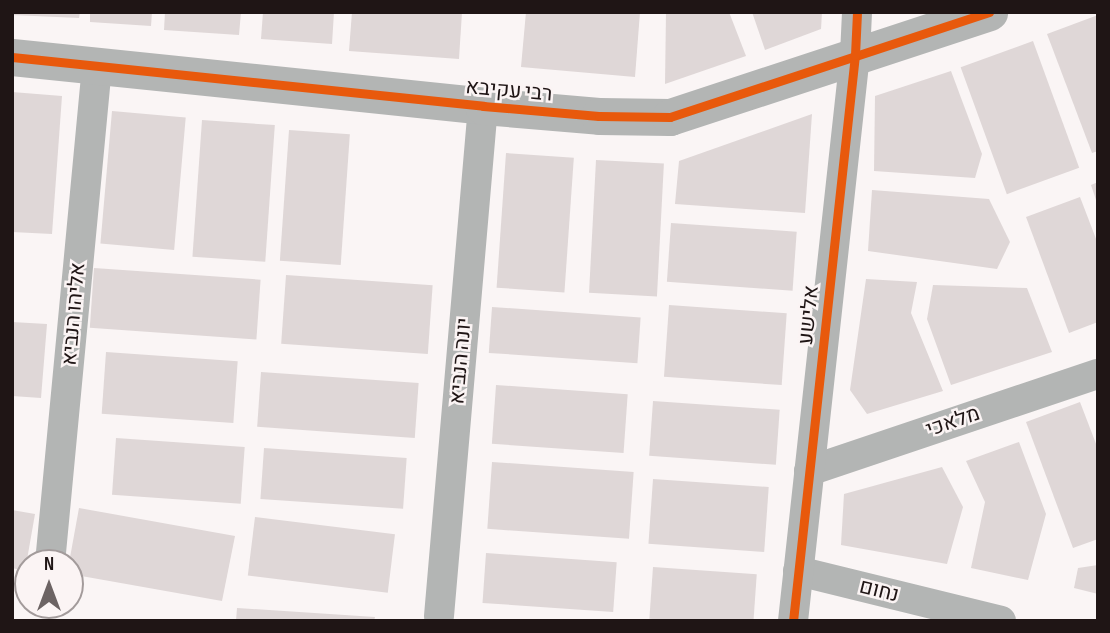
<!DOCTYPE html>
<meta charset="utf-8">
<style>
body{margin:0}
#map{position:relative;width:1110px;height:633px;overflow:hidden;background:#faf5f5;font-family:"Sofia Sans Condensed",Heebo,sans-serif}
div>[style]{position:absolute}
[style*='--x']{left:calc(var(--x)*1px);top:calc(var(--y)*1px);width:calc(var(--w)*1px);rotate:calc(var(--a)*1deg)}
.building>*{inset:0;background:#dfd7d7;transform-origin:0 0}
.minor>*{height:30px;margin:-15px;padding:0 15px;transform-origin:15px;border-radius:15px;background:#b3b5b4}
.tertiary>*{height:37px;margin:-18.5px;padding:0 18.5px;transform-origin:18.5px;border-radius:18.5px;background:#b3b5b4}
.cycleway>*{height:9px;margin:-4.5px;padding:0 4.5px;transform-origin:4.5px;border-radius:4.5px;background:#e8590c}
span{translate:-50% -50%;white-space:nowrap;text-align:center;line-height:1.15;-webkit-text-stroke:5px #fbf4f4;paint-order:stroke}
.street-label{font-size:21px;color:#1f1515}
.frame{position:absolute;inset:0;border:14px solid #1f1515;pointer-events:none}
.north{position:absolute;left:14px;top:549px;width:70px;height:70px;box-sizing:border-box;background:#fbf4f4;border:2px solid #a39b9b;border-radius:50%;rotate:0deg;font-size:19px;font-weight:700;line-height:28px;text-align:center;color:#1f1515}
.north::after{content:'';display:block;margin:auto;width:24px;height:32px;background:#6c6363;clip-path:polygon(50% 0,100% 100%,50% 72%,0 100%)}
</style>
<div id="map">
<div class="building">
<i style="clip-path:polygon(12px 12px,80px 12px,79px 18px,12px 15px)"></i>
<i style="clip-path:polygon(90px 12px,152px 12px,151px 26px,90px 22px)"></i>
<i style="clip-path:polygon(165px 12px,241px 12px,239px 35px,164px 30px)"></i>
<i style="clip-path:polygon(263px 12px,334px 12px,332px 44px,261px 39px)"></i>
<i style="clip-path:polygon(352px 12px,462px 12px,459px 59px,349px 51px)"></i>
<i style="clip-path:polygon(526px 12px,640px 12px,635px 77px,521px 67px)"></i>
<i style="clip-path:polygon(666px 12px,729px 12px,746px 56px,665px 84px)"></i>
<i style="clip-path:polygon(752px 12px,822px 12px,821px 29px,765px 50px)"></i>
<i style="clip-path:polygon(1098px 15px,1098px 151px,1092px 153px,1047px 34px)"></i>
<i style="left:1033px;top:41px;width:135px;height:77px;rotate:70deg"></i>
<i style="clip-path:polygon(951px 71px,982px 154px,975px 178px,874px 171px,875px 96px)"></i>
<i style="clip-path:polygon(12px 92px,62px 96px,52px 234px,12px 232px)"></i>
<i style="left:112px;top:111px;width:74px;height:133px;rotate:5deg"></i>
<i style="clip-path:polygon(812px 114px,805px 213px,675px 204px,679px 161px)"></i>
<i style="left:202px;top:120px;width:73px;height:137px;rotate:4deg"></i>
<i style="left:289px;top:130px;width:61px;height:131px;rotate:4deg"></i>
<i style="left:506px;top:153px;width:68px;height:135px;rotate:4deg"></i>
<i style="left:596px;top:160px;width:68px;height:133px;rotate:3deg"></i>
<i style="clip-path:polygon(1098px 182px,1098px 203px,1097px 203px,1091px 185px)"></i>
<i style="clip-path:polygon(872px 190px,989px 199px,1010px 242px,997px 269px,868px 251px)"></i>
<i style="clip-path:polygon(1080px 197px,1098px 244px,1098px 322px,1069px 333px,1026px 217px)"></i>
<i style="left:671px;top:223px;width:126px;height:59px;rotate:4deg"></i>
<i style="left:94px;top:268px;width:167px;height:60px;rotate:4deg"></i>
<i style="left:286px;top:275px;width:147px;height:69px;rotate:4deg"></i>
<i style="clip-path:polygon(866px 279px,917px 282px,911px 313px,943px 391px,867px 414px,850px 390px)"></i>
<i style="clip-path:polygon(933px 285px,1027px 288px,1052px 352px,951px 385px,927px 319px)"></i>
<i style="left:669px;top:305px;width:118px;height:72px;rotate:4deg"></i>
<i style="left:492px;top:307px;width:149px;height:46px;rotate:4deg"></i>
<i style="clip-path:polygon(12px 322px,47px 324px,41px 398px,12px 396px)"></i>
<i style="left:106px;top:352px;width:132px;height:62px;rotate:4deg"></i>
<i style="left:261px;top:372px;width:158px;height:55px;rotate:4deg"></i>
<i style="left:496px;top:385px;width:132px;height:59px;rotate:4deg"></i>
<i style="left:653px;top:401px;width:127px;height:55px;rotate:4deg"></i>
<i style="clip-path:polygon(1080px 402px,1098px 449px,1098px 539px,1073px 548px,1026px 422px)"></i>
<i style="left:116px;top:438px;width:129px;height:57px;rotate:4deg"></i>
<i style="clip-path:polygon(1019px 442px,1046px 514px,1028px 580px,971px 568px,985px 502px,966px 461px)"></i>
<i style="left:264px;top:448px;width:143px;height:51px;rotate:4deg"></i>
<i style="left:492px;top:462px;width:142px;height:67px;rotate:4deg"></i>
<i style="clip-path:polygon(942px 467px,963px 507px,947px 564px,841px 545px,844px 494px)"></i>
<i style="left:653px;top:479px;width:116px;height:65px;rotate:4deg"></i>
<i style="clip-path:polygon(79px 508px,235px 536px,222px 601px,70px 574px,69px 563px)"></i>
<i style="clip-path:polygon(12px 510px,35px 514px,25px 571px,12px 568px)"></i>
<i style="left:255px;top:517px;width:141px;height:59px;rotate:7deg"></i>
<i style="left:486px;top:553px;width:131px;height:50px;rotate:4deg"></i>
<i style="clip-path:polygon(1098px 565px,1098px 594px,1074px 588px,1078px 568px)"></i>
<i style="left:653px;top:567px;width:104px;height:52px;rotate:4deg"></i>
<i style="clip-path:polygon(237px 608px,375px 617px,374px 621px,236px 621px)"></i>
</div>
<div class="minor">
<i style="--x:809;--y:471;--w:305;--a:-18.6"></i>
<i style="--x:50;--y:563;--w:499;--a:-84.6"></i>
<i style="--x:798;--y:571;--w:209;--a:13.8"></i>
<i style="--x:439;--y:616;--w:512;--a:-85.07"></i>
<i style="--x:793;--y:621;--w:569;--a:-83.75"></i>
<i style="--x:855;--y:55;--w:43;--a:-87.3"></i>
</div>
<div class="tertiary">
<i style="--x:12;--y:57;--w:474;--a:5.9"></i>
<i style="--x:483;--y:106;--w:116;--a:4.9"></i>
<i style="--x:599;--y:116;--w:71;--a:0.8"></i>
<i style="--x:670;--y:117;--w:336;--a:-18.2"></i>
</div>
<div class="cycleway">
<i style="--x:12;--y:57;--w:474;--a:5.9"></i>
<i style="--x:483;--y:106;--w:116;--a:4.9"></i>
<i style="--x:599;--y:116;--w:71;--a:0.8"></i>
<i style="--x:670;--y:117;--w:336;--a:-18.2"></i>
<i style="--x:793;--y:621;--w:569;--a:-83.75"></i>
<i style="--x:855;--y:55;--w:43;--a:-87.3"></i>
</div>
<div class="street-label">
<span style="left:509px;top:91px;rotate:5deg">רבי עקיבא</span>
<span style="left:74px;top:314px;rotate:-85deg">אליהו הנביא</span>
<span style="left:809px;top:315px;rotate:-84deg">אלישע</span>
<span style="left:461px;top:361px;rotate:-85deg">יונה הנביא</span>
<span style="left:953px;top:422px;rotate:-19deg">מלאכי</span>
<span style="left:879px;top:591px;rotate:14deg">נחום</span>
</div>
<div class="frame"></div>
<div class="north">N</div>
</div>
